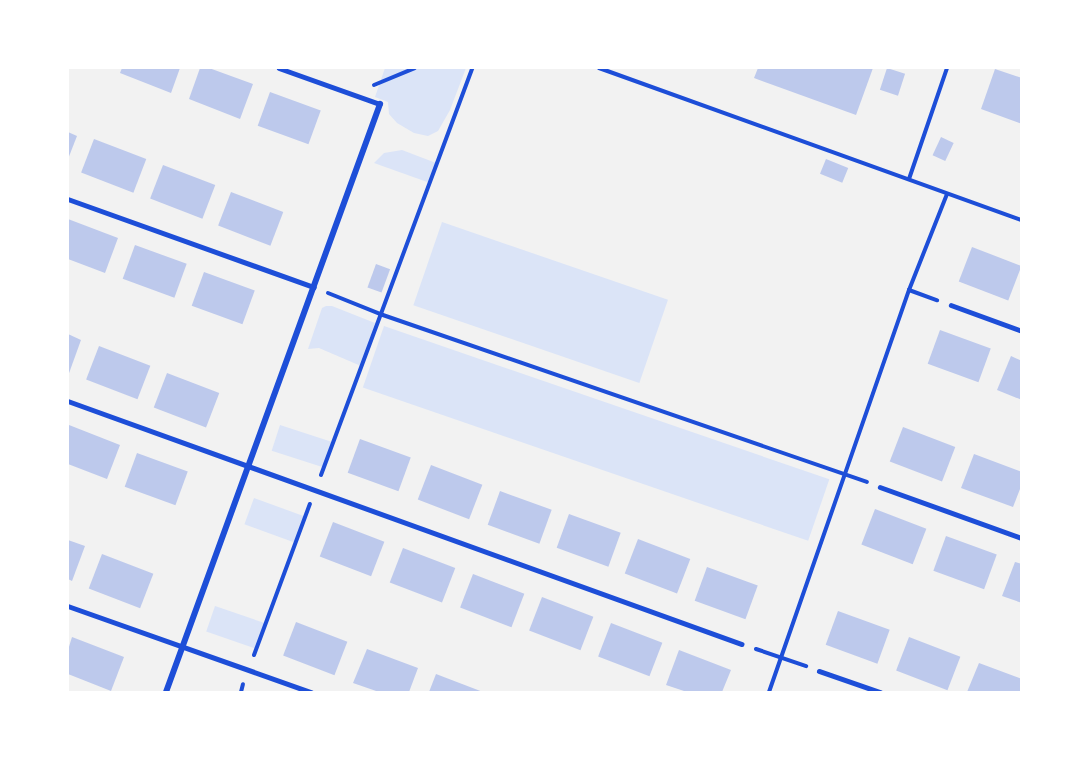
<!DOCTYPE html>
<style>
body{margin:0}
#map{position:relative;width:1089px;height:760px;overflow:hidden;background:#f2f2f2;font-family:Karla,sans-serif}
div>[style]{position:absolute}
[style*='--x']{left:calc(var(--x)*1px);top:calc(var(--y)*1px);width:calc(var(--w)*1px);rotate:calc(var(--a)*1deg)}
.green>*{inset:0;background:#dbe4f7;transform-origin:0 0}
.building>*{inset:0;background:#bdc9ec;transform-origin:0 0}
.path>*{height:4px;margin:-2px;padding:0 2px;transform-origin:2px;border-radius:2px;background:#1d4ed8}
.service>*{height:4.5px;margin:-2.25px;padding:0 2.25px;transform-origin:2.25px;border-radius:2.25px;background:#1d4ed8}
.minor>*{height:6px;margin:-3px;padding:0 3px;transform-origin:3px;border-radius:3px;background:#1d4ed8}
span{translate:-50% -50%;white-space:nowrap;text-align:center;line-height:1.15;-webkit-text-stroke:4.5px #fff;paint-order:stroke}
.frame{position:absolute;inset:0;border:69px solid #fff;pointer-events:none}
</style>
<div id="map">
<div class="green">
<i style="clip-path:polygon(385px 68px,466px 68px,450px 110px,438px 131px,428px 136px,414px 133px,397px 123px,389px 114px,388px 102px,375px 97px)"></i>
<i style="clip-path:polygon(402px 150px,436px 163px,430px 183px,374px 163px,384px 153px)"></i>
<i style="left:442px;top:222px;width:239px;height:88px;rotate:19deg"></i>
<i style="clip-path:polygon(326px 306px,332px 306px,375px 323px,361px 366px,319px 348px,308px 349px,322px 308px)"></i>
<i style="left:384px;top:326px;width:471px;height:65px;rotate:19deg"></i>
<i style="left:280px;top:425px;width:54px;height:27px;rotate:18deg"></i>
<i style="left:254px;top:498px;width:54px;height:28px;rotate:20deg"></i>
<i style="left:215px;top:606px;width:54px;height:27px;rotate:19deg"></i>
</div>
<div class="building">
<i style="clip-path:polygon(122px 68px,180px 68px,171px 93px,120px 73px)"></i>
<i style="clip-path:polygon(200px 68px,209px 68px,253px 84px,240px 119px,189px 99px)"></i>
<i style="clip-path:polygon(758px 68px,873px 68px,856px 115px,754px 78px)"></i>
<i style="left:887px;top:68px;width:19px;height:23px;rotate:18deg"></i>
<i style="clip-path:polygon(995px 69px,1022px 78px,1022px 124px,981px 109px)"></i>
<i style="left:270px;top:92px;width:54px;height:36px;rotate:20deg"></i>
<i style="clip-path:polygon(68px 132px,77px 136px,68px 159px)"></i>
<i style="left:941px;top:137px;width:14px;height:20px;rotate:25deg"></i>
<i style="left:94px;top:139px;width:56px;height:36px;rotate:21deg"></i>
<i style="left:826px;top:159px;width:24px;height:16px;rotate:22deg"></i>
<i style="left:163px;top:165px;width:56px;height:36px;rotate:21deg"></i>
<i style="left:231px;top:192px;width:56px;height:36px;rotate:21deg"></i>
<i style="clip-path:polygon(68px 219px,118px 238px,105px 273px,68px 259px)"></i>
<i style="left:135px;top:245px;width:55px;height:36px;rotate:20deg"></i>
<i style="left:972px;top:247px;width:53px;height:37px;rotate:21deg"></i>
<i style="left:376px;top:264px;width:15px;height:25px;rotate:20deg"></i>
<i style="left:204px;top:272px;width:54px;height:36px;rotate:20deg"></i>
<i style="left:940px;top:330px;width:54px;height:36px;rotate:20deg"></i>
<i style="clip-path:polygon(68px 334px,81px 340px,68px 376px)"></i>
<i style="left:99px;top:346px;width:55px;height:36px;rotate:21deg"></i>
<i style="clip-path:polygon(1011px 356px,1022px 361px,1022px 400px,997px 390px)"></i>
<i style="left:167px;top:373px;width:56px;height:37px;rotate:21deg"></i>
<i style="clip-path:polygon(69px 425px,120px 445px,107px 479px,68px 464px)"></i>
<i style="left:903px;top:427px;width:56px;height:37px;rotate:21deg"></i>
<i style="left:360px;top:439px;width:54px;height:36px;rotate:20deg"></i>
<i style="left:137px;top:453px;width:54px;height:36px;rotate:20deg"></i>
<i style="clip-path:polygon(974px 454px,1022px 472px,1022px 484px,1013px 507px,961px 488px)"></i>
<i style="left:431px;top:465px;width:55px;height:37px;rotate:21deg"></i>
<i style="left:500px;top:491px;width:55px;height:36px;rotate:20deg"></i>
<i style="left:875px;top:509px;width:55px;height:38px;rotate:21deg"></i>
<i style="left:569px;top:514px;width:55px;height:36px;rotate:20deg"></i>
<i style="left:333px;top:522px;width:55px;height:37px;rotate:21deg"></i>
<i style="left:946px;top:536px;width:54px;height:37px;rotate:20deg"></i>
<i style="left:638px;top:539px;width:56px;height:37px;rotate:21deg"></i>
<i style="clip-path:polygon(68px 540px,85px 546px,72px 581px,68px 579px)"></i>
<i style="left:403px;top:548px;width:56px;height:37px;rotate:21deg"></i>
<i style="left:102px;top:554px;width:55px;height:37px;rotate:21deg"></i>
<i style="clip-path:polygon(1015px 562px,1022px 564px,1022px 603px,1002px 596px)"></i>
<i style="left:707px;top:567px;width:54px;height:36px;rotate:20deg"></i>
<i style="left:473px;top:574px;width:55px;height:36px;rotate:21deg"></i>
<i style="left:542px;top:597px;width:55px;height:36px;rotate:21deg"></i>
<i style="left:838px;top:611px;width:55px;height:36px;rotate:20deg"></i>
<i style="left:296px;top:622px;width:55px;height:36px;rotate:21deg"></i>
<i style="left:611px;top:623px;width:55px;height:36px;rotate:21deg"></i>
<i style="clip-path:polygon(72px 637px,124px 657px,111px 691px,68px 674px,68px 650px)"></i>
<i style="left:909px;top:637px;width:55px;height:36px;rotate:21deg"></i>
<i style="clip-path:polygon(367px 649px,418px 668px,409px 692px,379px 692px,353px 683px)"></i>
<i style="clip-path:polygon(679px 650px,731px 670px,722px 692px,687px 692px,666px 685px)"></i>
<i style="clip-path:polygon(979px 663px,1022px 679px,1022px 692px,967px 692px)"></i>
<i style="clip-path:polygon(436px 674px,483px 692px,429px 692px)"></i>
</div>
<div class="path">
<i style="--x:599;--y:68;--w:449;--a:19.8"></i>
<i style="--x:374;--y:85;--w:44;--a:-22.5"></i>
<i style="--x:909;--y:179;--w:117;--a:-71.1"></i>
<i style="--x:909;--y:290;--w:30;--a:20"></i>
<i style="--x:328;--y:293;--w:56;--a:22"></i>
<i style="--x:380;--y:314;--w:515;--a:19.03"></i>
<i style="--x:321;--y:475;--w:434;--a:-69.6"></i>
<i style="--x:756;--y:649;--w:53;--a:18.8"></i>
<i style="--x:254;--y:655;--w:161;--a:-69.7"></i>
<i style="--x:241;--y:692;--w:8;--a:-76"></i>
<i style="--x:769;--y:692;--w:426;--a:-70.8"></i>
<i style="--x:909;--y:290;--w:103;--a:-68.4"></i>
</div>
<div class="service">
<i style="--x:279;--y:68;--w:107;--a:19.6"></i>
<i style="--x:68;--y:199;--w:261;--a:19.7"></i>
<i style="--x:951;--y:305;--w:76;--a:20.1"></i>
<i style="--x:68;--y:401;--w:716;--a:19.83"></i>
<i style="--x:880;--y:487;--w:151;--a:19.8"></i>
<i style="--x:68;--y:606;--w:258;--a:19.5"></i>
<i style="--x:819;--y:671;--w:65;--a:19"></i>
</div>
<div class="minor">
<i style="--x:166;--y:692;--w:626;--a:-70"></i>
</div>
<div class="frame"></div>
</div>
